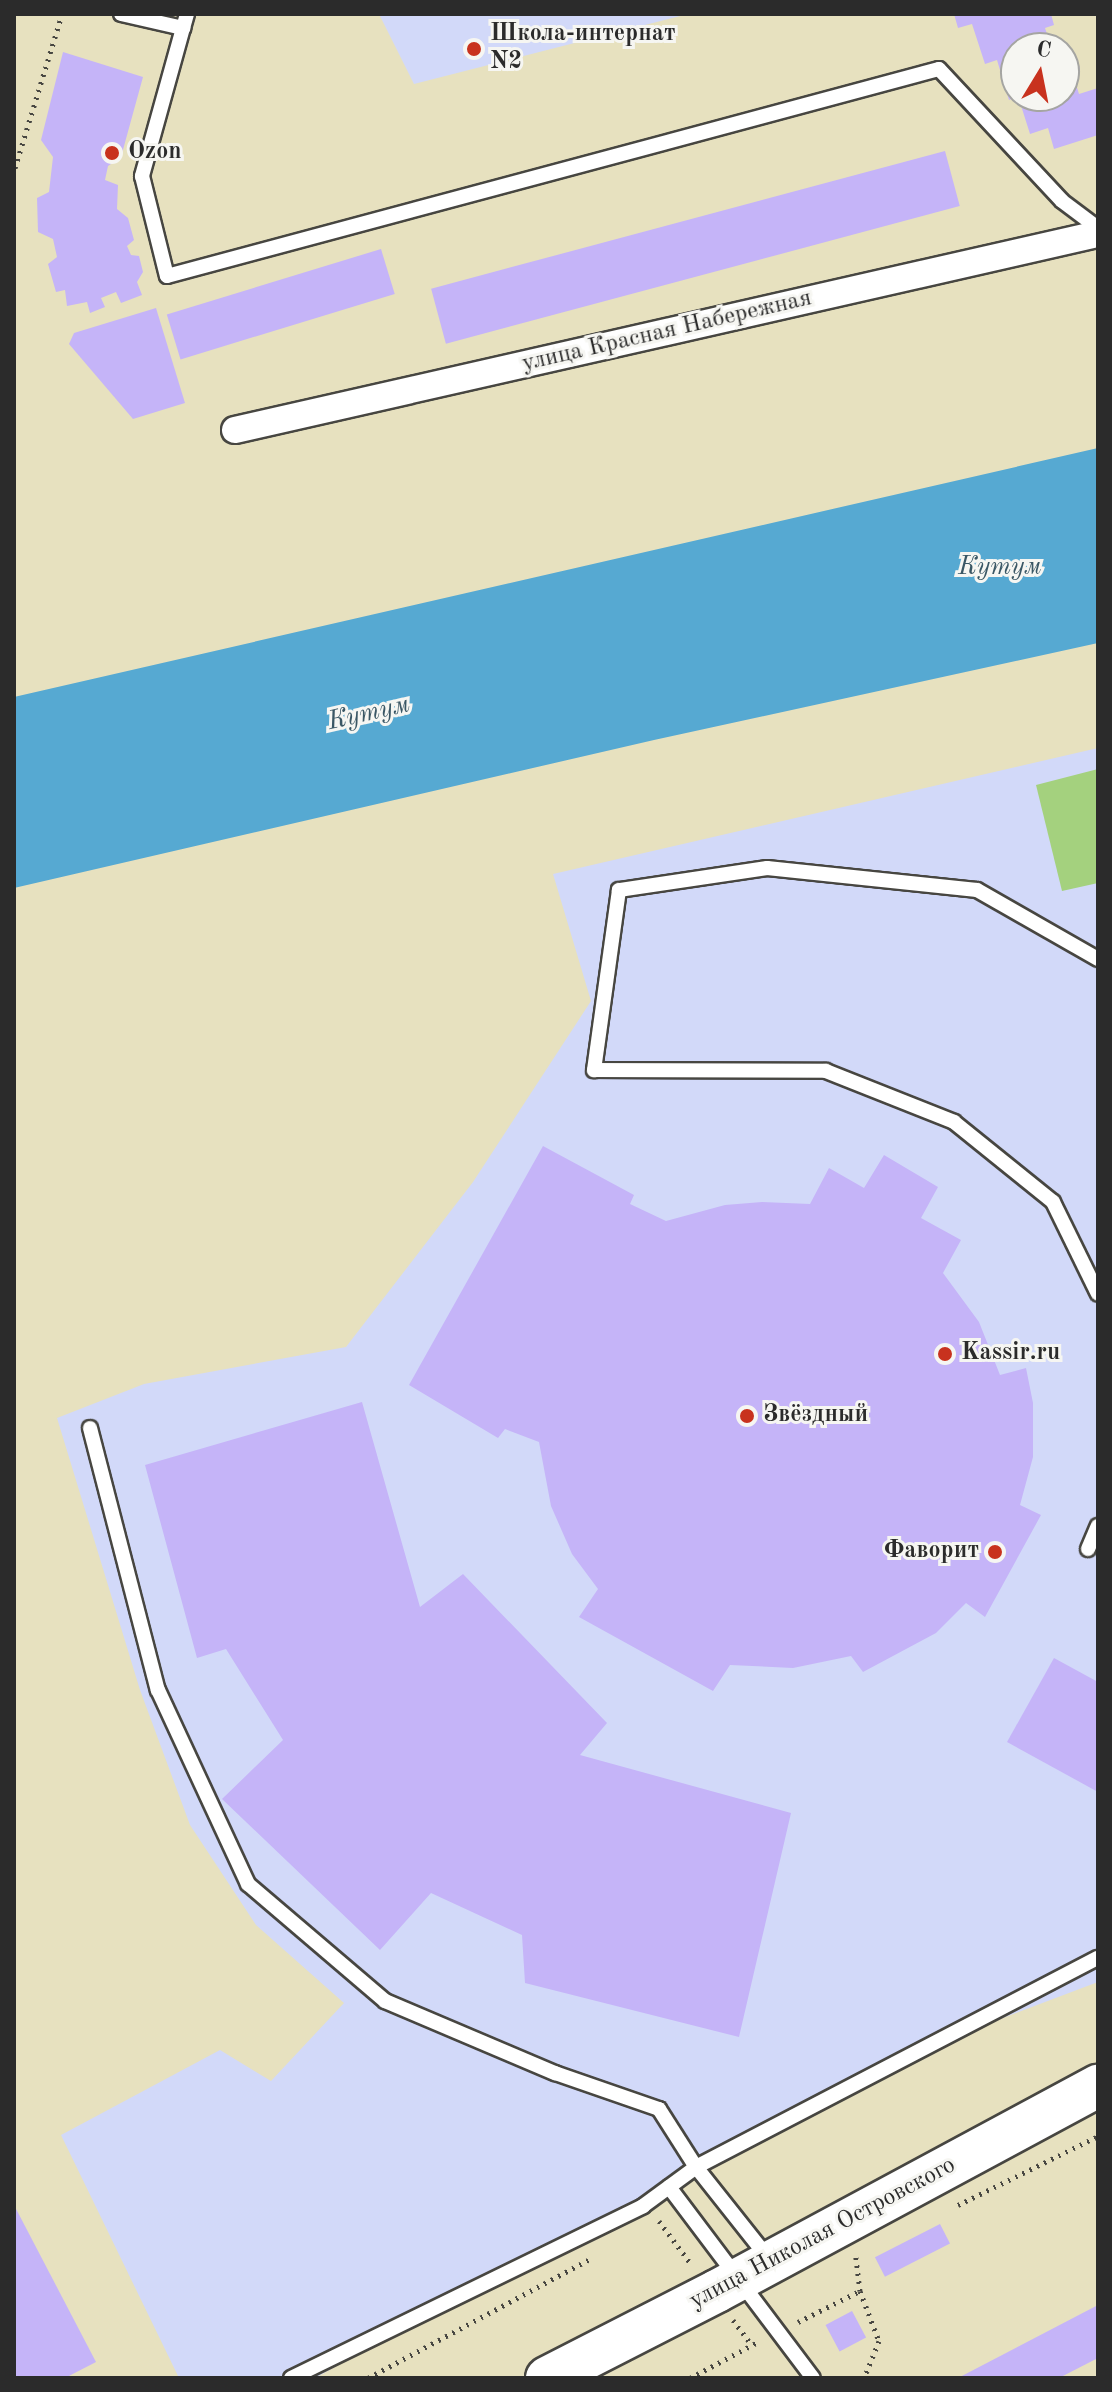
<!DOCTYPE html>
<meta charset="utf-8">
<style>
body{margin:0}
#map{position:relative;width:1112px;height:2392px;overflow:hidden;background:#e7e1bf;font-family:"Old Standard TT",serif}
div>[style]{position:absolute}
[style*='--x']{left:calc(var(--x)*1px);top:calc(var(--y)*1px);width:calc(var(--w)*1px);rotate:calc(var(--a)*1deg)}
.built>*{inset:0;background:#d2d9f9}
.green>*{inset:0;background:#a4d17e}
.water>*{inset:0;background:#56a9d2}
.building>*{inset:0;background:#c5b4f8;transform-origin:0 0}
.path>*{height:5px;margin-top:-2.5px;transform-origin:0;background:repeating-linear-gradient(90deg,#474641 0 2px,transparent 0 8px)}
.roads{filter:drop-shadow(2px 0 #474641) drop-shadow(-2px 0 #474641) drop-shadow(0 2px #474641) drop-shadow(0 -2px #474641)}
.service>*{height:14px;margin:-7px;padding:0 7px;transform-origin:7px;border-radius:7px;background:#fff}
.minor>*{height:26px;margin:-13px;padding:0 13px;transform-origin:13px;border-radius:13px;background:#fff}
.primary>*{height:42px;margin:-21px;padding:0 21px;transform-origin:21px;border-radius:21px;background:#fff}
.dots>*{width:22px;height:22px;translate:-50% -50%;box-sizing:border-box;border:4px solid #f6f6f2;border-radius:50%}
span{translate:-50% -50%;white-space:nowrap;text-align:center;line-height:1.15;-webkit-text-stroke:6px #f6f6f2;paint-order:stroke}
.poi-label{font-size:24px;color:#2b2b2b;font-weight:700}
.left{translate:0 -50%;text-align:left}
.right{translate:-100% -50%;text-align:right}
.street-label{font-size:24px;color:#2b2b2b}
.water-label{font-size:26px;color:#3a5765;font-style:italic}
.frame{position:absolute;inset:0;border:16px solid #2b2b2b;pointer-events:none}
.north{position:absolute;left:1000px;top:32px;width:80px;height:80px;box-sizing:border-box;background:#f6f6f2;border:2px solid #a5a5a2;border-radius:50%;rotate:10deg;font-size:22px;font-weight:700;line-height:32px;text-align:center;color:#2b2b2b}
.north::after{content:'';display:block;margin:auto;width:28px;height:36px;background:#c8321e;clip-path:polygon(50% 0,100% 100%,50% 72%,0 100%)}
</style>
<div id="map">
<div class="built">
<i style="clip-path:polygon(379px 14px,688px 14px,414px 84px)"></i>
<i style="clip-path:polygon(1098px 748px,1098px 1982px,984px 2025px,679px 2176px,315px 2378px,179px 2378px,61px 2135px,220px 2050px,271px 2081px,344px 2003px,256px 1925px,190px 1825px,140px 1690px,57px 1418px,144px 1384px,346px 1347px,473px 1182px,591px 1001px,553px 874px)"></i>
</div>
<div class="green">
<i style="clip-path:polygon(1098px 769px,1098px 883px,1062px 891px,1036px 785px)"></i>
</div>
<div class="water">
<i style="clip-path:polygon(1098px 448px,1098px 643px,654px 740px,14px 888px,14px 697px)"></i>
</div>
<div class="building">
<i style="clip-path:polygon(954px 14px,1051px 14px,1054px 25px,1045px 28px,1050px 43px,1062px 39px,1068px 56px,1075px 54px,1080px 69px,1072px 72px,1079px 94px,1098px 88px,1098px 135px,1054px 149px,1048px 128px,1030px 134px,1018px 96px,1064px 96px,1064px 48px,1016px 48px,1016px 97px,1009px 100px,997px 60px,985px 64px,972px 24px,958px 28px)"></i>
<i style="clip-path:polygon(63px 52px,143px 77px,121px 157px,108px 166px,105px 180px,118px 185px,117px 209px,128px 218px,134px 240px,127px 246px,131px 255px,139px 256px,143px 272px,137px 282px,142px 295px,121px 303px,116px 292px,101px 298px,105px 307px,90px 313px,87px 302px,67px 306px,65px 290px,56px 292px,48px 264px,57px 257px,53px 239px,38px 232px,37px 198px,49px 192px,53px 157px,41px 140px)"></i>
<i style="left:945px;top:151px;width:57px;height:532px;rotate:75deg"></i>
<i style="left:381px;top:249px;width:47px;height:224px;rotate:73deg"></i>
<i style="clip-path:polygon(156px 308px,185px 403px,133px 419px,69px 344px,74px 333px)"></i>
<i style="clip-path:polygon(543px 1146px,634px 1195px,630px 1204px,666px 1221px,725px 1205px,762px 1202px,810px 1204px,829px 1168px,864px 1188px,884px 1155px,938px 1187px,921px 1218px,961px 1240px,943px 1273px,979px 1322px,1000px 1375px,1026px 1368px,1033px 1403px,1033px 1457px,1020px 1505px,1041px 1515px,985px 1617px,966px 1603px,936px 1633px,863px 1672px,851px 1656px,793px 1668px,730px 1665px,713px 1691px,579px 1617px,598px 1589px,572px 1554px,551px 1506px,539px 1442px,505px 1429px,498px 1438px,409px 1385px)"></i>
<i style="clip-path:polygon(362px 1402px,420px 1607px,463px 1574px,607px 1723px,580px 1755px,791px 1813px,739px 2037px,525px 1983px,522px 1935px,431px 1893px,380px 1950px,222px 1799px,283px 1740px,226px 1649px,197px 1658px,145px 1465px)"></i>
<i style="clip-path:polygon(1054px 1658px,1098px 1682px,1098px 1792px,1007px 1742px)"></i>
<i style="clip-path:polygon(14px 2205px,96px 2362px,65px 2378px,14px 2378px)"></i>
<i style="left:940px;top:2224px;width:22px;height:73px;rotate:63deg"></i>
<i style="clip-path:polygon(1098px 2305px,1098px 2358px,1059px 2378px,958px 2378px)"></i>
<i style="left:852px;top:2311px;width:30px;height:30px;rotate:62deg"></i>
</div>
<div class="path">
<i style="--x:15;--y:168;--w:161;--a:-73"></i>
<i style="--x:958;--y:2205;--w:156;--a:-26.2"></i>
<i style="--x:659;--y:2221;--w:54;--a:53.3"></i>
<i style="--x:860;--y:2291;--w:53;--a:69.2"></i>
<i style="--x:879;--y:2341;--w:40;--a:112"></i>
<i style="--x:733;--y:2320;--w:31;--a:53"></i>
<i style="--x:798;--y:2322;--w:69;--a:-26.6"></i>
<i style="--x:860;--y:2291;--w:35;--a:-97"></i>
<i style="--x:368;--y:2378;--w:254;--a:-28.2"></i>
<i style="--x:690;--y:2378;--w:79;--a:-27.9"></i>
</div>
<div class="roads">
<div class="service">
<i style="--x:121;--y:14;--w:64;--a:12.7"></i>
<i style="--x:183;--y:28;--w:15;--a:-74"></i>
<i style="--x:183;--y:28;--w:154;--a:105.5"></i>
<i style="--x:142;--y:176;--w:103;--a:76"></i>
<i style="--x:167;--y:276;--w:799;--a:-15.01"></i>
<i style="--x:939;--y:69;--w:180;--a:47"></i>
<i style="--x:1062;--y:201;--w:45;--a:36.9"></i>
<i style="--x:1098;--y:959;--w:139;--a:-150.3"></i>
<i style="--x:977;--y:890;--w:211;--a:-174"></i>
<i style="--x:767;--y:868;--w:150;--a:171.5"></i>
<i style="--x:619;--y:890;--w:182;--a:97.9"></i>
<i style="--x:594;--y:1070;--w:232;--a:0.2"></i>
<i style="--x:826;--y:1071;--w:138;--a:21.7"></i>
<i style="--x:954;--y:1122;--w:127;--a:38.9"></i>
<i style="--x:1053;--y:1202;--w:102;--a:63.9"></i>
<i style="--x:90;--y:1428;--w:271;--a:75.5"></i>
<i style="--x:158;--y:1690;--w:214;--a:65.1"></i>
<i style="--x:248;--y:1884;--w:180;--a:40.5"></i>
<i style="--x:385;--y:2001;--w:185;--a:23"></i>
<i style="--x:555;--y:2073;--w:110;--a:19.1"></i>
<i style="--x:659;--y:2109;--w:69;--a:57.5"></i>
<i style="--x:696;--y:2167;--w:116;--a:51.6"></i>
<i style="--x:1088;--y:1549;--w:25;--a:-67"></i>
<i style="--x:669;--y:2187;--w:239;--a:53"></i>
<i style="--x:291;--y:2378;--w:392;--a:-26"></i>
<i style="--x:643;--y:2206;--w:66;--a:-36.3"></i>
<i style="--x:696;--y:2167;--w:453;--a:-27.5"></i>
</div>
<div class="minor">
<i style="--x:235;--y:430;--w:885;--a:-12.8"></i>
</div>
<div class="primary">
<i style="--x:547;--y:2378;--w:191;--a:-27.1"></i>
<i style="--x:717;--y:2291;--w:433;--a:-28.3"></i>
</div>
</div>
<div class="dots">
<i style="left:474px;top:49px;background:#c8321e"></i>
<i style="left:112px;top:153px;background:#c8321e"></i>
<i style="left:945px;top:1354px;background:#c8321e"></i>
<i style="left:747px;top:1416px;background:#c8321e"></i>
<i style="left:995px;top:1552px;background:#c8321e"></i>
</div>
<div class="poi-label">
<span class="left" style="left:490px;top:49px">Школа-интернат<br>N2</span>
<span class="left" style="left:128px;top:153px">Ozon</span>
<span class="left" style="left:961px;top:1354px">Kassir.ru</span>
<span class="left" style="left:763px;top:1416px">Звёздный</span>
<span class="right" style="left:979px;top:1552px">Фаворит</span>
</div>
<div class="street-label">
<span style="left:667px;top:332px;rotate:-13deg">улица Красная Набережная</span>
<span style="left:823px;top:2234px;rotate:-28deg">улица Николая Островского</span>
</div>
<div class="water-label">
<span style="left:1000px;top:568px">Кутум</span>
<span style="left:369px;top:714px;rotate:-13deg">Кутум</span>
</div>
<div class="frame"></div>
<div class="north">С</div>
</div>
